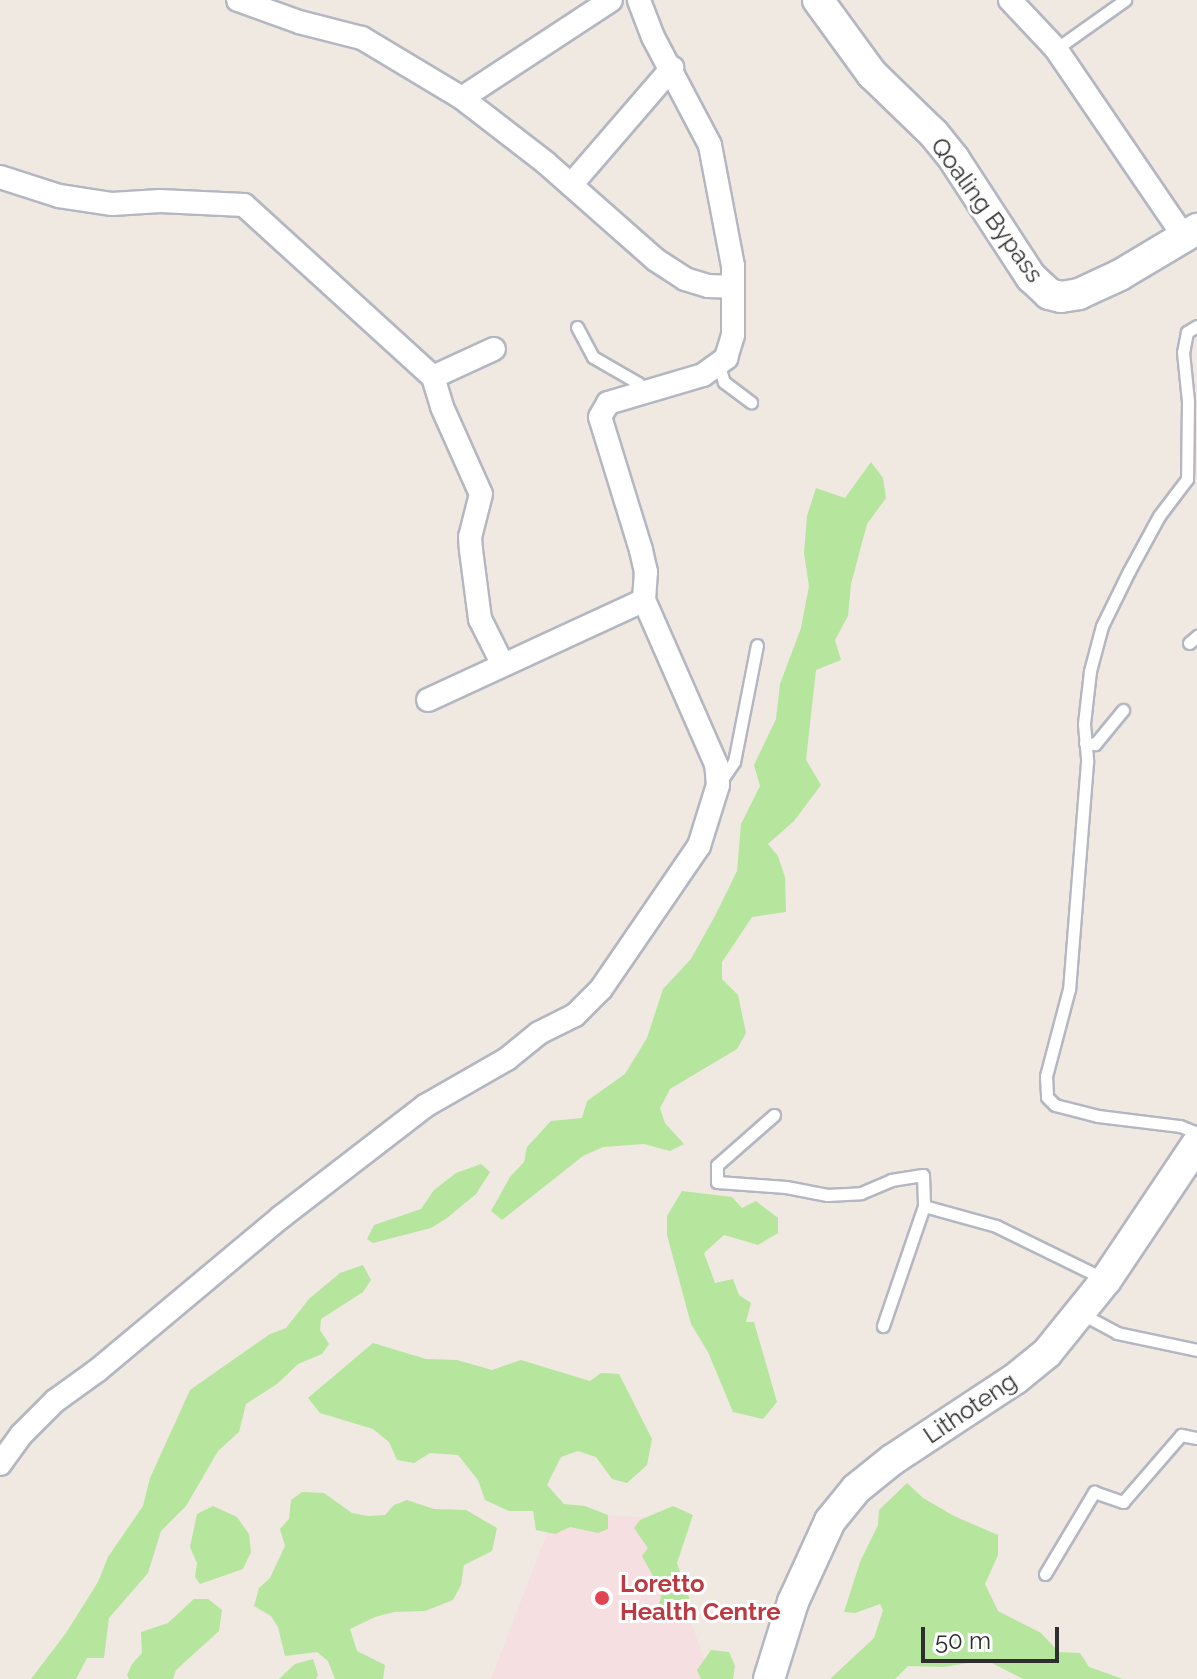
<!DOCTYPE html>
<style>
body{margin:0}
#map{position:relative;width:1197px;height:1679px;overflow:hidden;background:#efe9e1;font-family:Raleway,sans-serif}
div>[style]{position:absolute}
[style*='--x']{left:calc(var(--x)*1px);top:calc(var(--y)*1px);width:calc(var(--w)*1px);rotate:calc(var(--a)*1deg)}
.medical>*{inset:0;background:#f5dfe0}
.green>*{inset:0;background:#b6e59e}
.roads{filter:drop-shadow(2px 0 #b4b7c1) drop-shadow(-2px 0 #b4b7c1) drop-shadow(0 2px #b4b7c1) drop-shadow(0 -2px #b4b7c1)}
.lane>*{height:11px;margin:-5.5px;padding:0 5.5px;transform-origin:5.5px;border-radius:5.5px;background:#fff}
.street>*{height:22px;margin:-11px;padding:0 11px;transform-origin:11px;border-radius:11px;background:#fff}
.secondary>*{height:30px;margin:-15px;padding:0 15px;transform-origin:15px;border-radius:15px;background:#fff}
.dots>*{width:22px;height:22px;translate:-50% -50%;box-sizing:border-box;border:4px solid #fff;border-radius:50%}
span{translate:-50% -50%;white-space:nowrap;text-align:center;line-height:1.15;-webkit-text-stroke:6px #fff;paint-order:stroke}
.street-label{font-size:24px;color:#2e2e2e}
.health-label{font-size:24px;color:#be3a42;font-weight:700}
.left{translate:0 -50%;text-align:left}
.scale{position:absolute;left:921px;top:1627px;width:138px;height:36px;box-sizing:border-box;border:4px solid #2e2e2e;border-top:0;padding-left:10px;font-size:24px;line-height:28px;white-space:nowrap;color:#2e2e2e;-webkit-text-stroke:6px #fff;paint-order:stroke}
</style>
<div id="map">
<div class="medical">
<i style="clip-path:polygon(555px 1512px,655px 1518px,711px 1679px,491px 1679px)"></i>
</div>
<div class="green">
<i style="clip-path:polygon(871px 462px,883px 478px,886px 498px,867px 524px,851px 584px,848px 616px,835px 640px,841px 660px,816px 670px,806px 760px,821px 785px,794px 821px,768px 844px,778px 856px,785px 877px,786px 912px,752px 917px,722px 962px,722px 979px,738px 995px,746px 1033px,737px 1049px,670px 1089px,660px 1108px,665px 1123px,684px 1144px,670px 1151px,644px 1144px,603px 1147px,583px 1156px,502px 1220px,491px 1211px,510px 1177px,524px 1162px,527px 1147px,551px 1121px,582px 1118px,587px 1101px,625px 1074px,647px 1038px,663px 989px,691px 959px,716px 914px,737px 871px,741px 824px,760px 786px,754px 765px,776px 719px,780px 684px,801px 628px,809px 586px,804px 553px,807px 516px,816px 488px,845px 498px)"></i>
<i style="clip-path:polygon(481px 1164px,490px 1172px,476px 1194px,447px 1218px,431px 1228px,373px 1243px,367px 1239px,374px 1225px,421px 1209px,434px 1190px,456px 1173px)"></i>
<i style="clip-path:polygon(682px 1191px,732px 1197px,742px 1208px,756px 1201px,778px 1218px,778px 1233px,758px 1245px,724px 1235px,704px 1253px,715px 1283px,733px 1279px,739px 1295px,751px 1303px,746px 1322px,754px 1322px,777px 1402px,763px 1419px,733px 1412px,708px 1352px,691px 1324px,667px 1235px,667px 1216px)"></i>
<i style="clip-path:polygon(363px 1265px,371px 1280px,363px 1292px,321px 1319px,320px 1330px,329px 1344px,322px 1354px,298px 1364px,277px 1384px,246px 1404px,239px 1432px,218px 1451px,186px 1506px,161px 1531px,148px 1573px,109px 1618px,104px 1658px,87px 1658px,76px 1679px,31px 1679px,66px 1633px,98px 1582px,108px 1557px,143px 1506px,150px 1478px,190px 1390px,270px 1334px,286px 1328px,309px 1299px,340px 1273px)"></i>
<i style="clip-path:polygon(373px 1343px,426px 1359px,457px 1360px,492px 1370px,521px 1360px,590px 1381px,601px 1373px,619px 1374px,652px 1439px,647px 1465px,627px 1483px,612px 1479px,596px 1457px,578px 1451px,561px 1457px,547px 1485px,564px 1504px,585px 1506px,608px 1515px,608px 1529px,598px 1533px,570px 1527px,555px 1534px,536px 1530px,533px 1511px,509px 1511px,485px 1500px,478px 1480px,458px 1455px,430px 1453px,414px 1463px,397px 1460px,389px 1442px,373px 1429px,320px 1413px,308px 1398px)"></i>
<i style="clip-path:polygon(907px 1483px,923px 1498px,954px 1516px,998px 1535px,998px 1555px,985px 1584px,998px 1611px,1041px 1633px,1059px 1652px,1080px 1653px,1089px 1667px,1123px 1679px,1023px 1679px,986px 1660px,944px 1667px,908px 1666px,895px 1679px,830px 1679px,874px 1638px,883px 1610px,880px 1604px,855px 1613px,844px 1612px,860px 1562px,878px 1525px,879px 1510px)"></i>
<i style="clip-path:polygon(302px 1492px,324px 1493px,352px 1513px,368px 1516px,385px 1515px,394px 1505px,407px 1500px,434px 1509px,466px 1510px,497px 1528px,492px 1551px,464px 1565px,461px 1585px,453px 1600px,425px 1611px,394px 1612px,375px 1617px,350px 1629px,357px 1651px,385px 1665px,383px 1679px,335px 1679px,328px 1661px,317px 1652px,285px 1656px,278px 1627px,271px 1616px,254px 1606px,259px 1588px,270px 1578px,285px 1546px,280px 1529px,289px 1519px,291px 1500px)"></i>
<i style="clip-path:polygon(213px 1506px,237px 1517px,249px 1534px,251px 1552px,243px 1569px,200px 1584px,195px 1577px,197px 1563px,190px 1547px,197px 1514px)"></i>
<i style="clip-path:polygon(673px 1506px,693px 1515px,677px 1563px,690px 1600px,683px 1613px,659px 1605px,662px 1592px,642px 1556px,648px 1548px,634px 1528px,640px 1520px)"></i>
<i style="clip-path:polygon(194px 1599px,208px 1599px,222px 1610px,219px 1631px,176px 1670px,173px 1679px,129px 1679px,127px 1675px,132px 1664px,142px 1653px,141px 1632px,168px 1623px)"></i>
<i style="clip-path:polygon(711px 1650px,729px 1652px,735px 1666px,733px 1679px,701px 1679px,697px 1670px)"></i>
<i style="clip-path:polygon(313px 1659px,318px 1675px,316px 1679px,279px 1679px,295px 1664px)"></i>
</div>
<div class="roads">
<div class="lane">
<i style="--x:1056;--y:49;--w:85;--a:-35.4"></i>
<i style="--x:1197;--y:326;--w:12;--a:149"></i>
<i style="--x:1187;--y:332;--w:20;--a:101"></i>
<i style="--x:1183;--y:352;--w:49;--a:84.2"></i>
<i style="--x:1188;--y:401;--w:78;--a:90.7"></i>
<i style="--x:1187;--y:479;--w:46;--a:127.1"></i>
<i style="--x:1159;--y:516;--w:63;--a:118.6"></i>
<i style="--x:1129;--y:571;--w:61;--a:116.1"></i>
<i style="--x:1102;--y:626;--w:47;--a:104.9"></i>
<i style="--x:1090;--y:671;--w:53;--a:96.5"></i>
<i style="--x:1084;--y:724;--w:38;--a:85"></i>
<i style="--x:1087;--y:762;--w:228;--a:94.5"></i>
<i style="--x:1069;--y:989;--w:90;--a:104.8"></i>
<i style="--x:1046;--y:1076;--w:21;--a:87"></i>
<i style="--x:1047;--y:1097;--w:11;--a:45"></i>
<i style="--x:1055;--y:1105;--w:44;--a:14.3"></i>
<i style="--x:1098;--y:1116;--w:83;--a:7"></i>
<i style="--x:1180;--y:1126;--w:18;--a:22"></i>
<i style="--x:577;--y:327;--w:34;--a:62"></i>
<i style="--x:593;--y:357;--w:52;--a:30"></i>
<i style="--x:638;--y:383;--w:11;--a:45"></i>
<i style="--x:719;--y:366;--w:17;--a:73"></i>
<i style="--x:724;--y:382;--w:34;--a:37"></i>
<i style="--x:1189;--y:643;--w:11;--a:-41"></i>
<i style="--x:1085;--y:743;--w:10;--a:6"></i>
<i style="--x:1095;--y:744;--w:44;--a:-50.5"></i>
<i style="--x:721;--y:781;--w:23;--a:-56"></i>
<i style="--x:734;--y:762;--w:119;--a:-78.9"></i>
<i style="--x:774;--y:1115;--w:76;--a:138.7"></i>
<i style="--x:717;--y:1165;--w:17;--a:90"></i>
<i style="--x:717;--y:1182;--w:69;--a:4.1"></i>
<i style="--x:786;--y:1187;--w:42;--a:11"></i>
<i style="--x:827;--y:1195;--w:34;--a:-3"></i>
<i style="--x:861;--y:1193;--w:33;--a:-23"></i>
<i style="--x:891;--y:1180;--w:32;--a:-9"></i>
<i style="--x:923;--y:1175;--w:31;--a:88"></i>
<i style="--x:924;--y:1206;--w:127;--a:108.9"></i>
<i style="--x:924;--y:1206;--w:75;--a:15.5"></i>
<i style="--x:996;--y:1226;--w:120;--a:26.1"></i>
<i style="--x:1082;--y:1314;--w:40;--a:28"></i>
<i style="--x:1117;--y:1333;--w:82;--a:12"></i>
<i style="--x:1045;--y:1574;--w:96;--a:-59.1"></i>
<i style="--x:1094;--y:1492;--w:31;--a:19"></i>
<i style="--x:1123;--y:1502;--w:89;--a:-49.1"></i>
<i style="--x:1181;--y:1435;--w:16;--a:11"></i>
</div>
<div class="street">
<i style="--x:238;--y:0;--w:65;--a:19.8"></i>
<i style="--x:299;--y:22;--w:65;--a:14.3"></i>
<i style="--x:362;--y:38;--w:117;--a:31"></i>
<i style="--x:462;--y:98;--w:106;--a:37.7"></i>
<i style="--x:546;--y:163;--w:147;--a:41.4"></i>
<i style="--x:656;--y:260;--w:35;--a:33"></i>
<i style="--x:685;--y:279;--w:24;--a:17"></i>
<i style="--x:708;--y:286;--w:25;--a:2"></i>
<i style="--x:1010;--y:0;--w:67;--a:46.8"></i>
<i style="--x:1056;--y:49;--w:225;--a:55.7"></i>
<i style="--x:462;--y:98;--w:178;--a:-33.3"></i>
<i style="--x:0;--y:177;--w:62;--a:17.9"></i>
<i style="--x:59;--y:196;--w:54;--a:8.6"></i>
<i style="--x:112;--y:204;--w:48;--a:-3.6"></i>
<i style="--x:160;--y:201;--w:84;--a:2.7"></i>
<i style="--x:244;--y:205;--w:256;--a:42.3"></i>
<i style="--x:433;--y:377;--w:31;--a:73"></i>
<i style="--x:442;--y:407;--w:95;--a:65.9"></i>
<i style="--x:481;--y:494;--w:44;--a:104.3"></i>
<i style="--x:470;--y:537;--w:13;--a:86"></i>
<i style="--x:471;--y:550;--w:70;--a:82.6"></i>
<i style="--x:480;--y:619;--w:49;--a:63.4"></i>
<i style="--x:571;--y:185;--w:155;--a:-49.2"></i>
<i style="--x:433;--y:377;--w:67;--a:-24.7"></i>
<i style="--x:428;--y:700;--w:238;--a:-24.8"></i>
<i style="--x:644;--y:600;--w:28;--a:-86"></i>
<i style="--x:646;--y:572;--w:23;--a:-103"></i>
<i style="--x:641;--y:550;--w:139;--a:-107.1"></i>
<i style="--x:600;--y:417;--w:16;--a:-60"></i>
<i style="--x:608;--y:403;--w:99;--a:-16.4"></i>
<i style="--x:703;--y:375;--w:29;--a:-36"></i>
<i style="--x:726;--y:358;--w:24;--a:-73"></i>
<i style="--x:733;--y:335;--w:69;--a:-90"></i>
<i style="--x:733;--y:266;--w:123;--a:-100.8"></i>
<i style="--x:710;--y:145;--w:122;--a:-117.8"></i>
<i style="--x:653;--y:37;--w:40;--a:-111"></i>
<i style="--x:0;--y:1464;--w:36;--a:-54"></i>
<i style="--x:21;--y:1435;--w:48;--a:-45"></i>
<i style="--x:55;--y:1401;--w:53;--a:-35.8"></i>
<i style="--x:98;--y:1370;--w:239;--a:-39.9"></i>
<i style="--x:281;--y:1217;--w:182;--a:-37.6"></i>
<i style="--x:425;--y:1106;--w:95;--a:-29.8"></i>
<i style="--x:507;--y:1059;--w:41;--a:-39.1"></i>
<i style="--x:539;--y:1033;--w:40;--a:-26.6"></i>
<i style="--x:575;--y:1015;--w:37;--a:-45"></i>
<i style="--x:601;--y:989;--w:173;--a:-55.6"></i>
<i style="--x:699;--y:846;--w:64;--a:-72.7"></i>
<i style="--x:718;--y:785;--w:21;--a:-95"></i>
<i style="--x:716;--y:764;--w:179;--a:-113.7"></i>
</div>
<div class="secondary">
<i style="--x:818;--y:0;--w:92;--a:53.9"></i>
<i style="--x:872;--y:74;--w:86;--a:44.1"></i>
<i style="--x:934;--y:134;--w:32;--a:51"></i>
<i style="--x:954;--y:159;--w:141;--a:56.9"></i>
<i style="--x:1031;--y:277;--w:25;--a:43"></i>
<i style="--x:1049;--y:294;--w:12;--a:14"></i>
<i style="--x:1061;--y:297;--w:18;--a:-9"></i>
<i style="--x:1079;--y:294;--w:45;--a:-24.9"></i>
<i style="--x:1120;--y:275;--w:90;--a:-30.9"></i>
<i style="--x:769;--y:1679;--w:81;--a:-72.7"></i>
<i style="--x:793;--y:1602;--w:89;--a:-65.4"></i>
<i style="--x:830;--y:1521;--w:41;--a:-50.9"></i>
<i style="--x:856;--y:1489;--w:46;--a:-38.9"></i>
<i style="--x:892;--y:1460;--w:147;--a:-33.4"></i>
<i style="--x:1015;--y:1379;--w:41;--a:-39.1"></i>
<i style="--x:1047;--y:1353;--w:94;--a:-51.1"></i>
<i style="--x:1106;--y:1280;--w:164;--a:-56.2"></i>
</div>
</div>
<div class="dots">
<i style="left:602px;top:1598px;background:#e0444e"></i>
</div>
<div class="street-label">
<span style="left:987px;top:210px;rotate:54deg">Qoaling Bypass</span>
<span style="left:970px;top:1408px;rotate:-34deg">Lithoteng</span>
</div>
<div class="health-label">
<span class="left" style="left:620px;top:1598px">Loretto<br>Health Centre</span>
</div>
<div class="scale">50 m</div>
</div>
